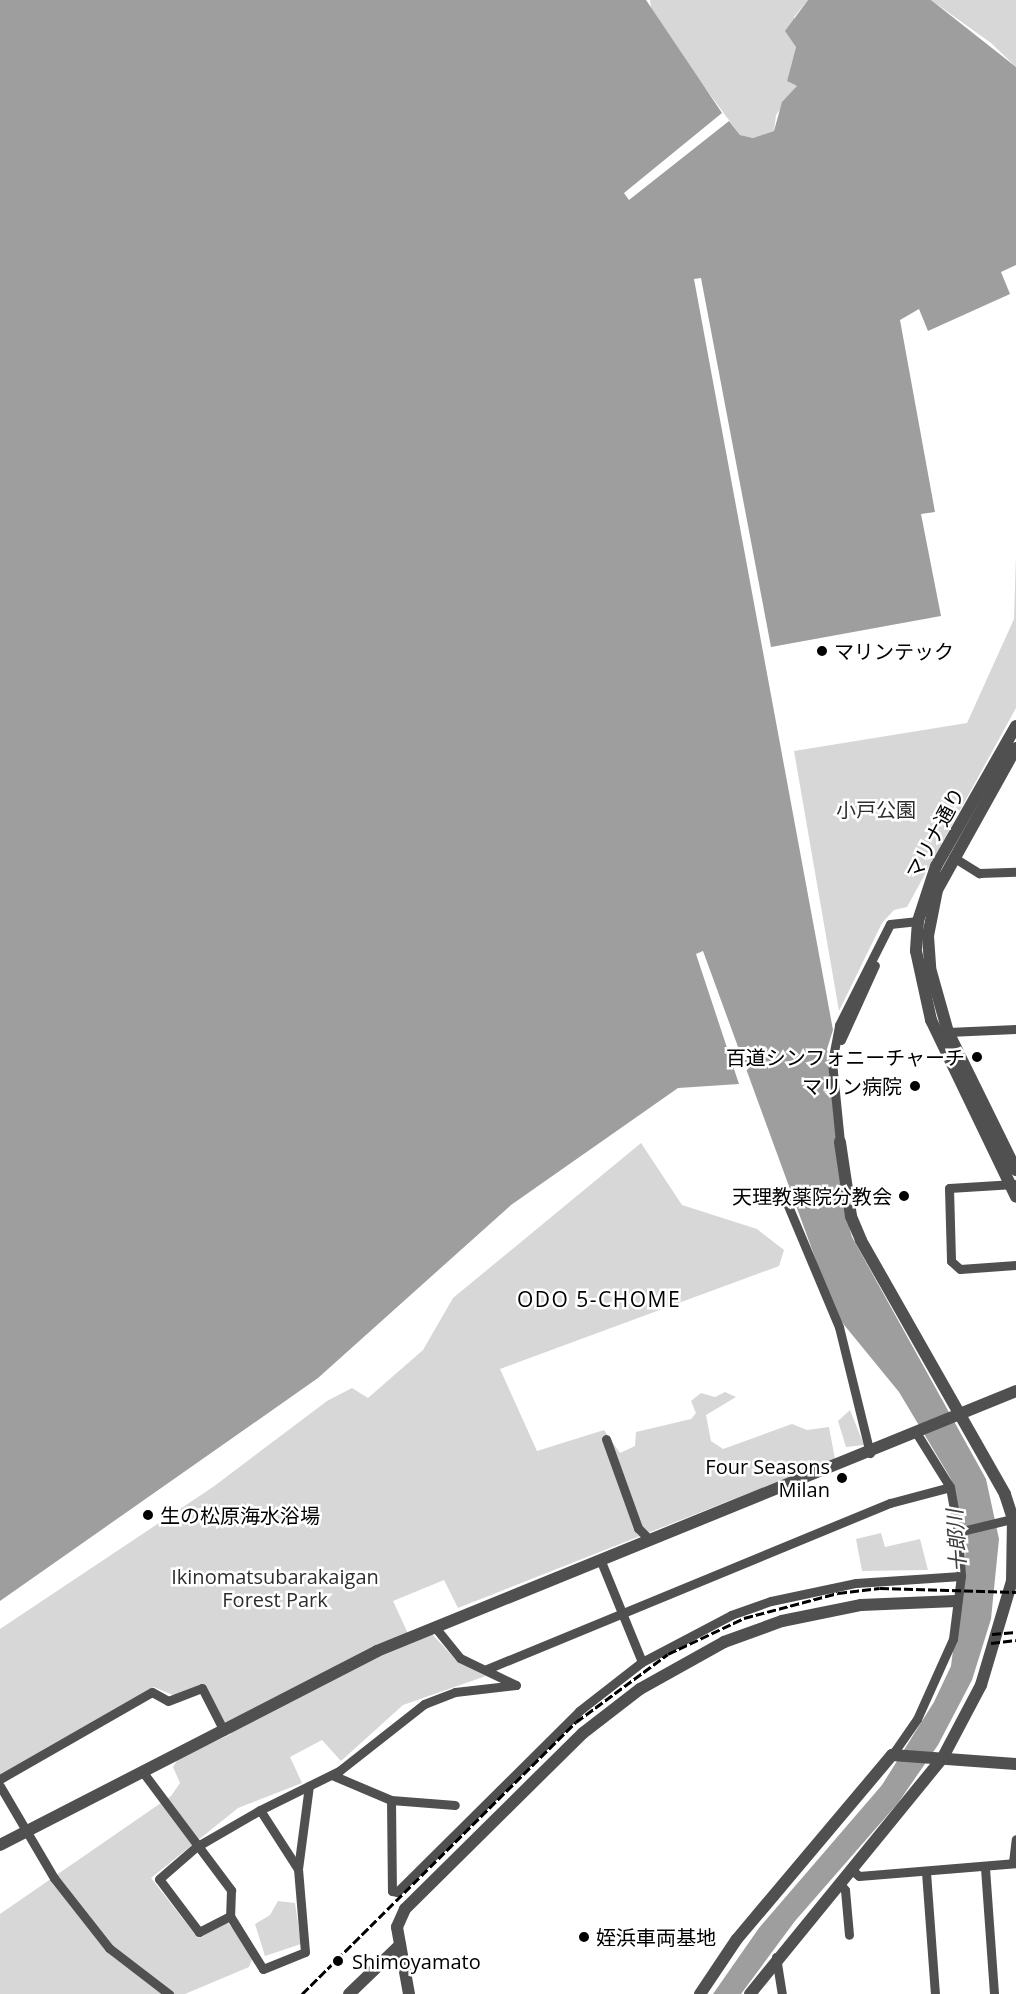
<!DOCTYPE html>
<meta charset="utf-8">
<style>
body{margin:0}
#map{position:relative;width:1016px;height:1994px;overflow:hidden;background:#fff;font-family:"Open Sans","Noto Sans JP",sans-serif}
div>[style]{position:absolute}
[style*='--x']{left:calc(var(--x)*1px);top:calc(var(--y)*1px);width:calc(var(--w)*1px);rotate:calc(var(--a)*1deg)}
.green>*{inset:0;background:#d7d7d7}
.water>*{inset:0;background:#9e9e9e}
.minor>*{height:9px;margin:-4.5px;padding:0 4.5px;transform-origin:4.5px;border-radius:4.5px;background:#505050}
.tertiary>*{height:12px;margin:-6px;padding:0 6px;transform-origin:6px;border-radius:6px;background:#505050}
.rail>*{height:3px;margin-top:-1.5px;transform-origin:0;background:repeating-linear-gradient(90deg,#000 0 9px,transparent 0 12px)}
.dots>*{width:16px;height:16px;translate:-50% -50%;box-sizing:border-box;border:3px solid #fff;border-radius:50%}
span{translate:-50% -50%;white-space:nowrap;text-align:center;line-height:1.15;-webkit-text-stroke:5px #fff;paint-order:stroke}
.poi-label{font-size:20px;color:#000}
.left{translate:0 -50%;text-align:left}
.right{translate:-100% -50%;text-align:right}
.park-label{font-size:20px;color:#2e2e2e}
.street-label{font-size:20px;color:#000}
.neighbourhood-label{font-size:21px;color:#000;letter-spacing:1.5px}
.water-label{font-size:21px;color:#3f3f3f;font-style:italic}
</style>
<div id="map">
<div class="green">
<i style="clip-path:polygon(650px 0,808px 0,794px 17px,796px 47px,787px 81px,797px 86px,776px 115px,774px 131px,753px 138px,740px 135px,652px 16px)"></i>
<i style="clip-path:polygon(931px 0,1016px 0,1016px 67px,991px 43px)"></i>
<i style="clip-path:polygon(1016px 555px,1016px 708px,907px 907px,894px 910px,882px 923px,839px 1011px,794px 751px,967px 723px,1014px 619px)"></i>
<i style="clip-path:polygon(641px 1143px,682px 1205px,757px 1229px,784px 1250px,779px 1266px,500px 1369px,537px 1451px,604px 1430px,620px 1453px,635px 1446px,636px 1432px,691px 1419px,696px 1413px,691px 1401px,701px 1393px,715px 1397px,725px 1392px,736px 1397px,706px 1415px,711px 1441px,723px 1449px,792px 1424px,807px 1430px,829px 1427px,835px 1459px,458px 1608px,444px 1580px,393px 1601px,411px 1640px,430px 1632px,459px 1663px,486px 1676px,403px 1705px,341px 1761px,322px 1740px,290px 1757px,302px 1783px,238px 1808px,151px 1878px,198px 1938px,226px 1921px,255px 1952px,249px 1967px,185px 1994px,0 1994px,0 1914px,171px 1796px,180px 1783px,173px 1767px,178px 1759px,231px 1734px,204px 1684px,175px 1696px,154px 1687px,0 1777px,0 1629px,213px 1487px,327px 1401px,352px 1388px,368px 1398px,423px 1350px,453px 1298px)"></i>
<i style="clip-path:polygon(850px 1410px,864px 1445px,846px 1447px,838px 1421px)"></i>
<i style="clip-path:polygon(881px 1533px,885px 1547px,920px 1539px,928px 1570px,862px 1571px,856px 1539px)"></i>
<i style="clip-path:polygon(278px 1901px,295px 1903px,301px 1944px,265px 1956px,255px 1924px,270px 1915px)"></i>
</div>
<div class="water">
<i style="clip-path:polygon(0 0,646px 0,722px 113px,624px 193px,629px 200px,729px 121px,740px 135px,753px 138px,774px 131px,782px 102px,797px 86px,787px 81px,796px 47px,785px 31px,808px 0,931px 0,1016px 67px,1016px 265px,1001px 272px,1010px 294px,928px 331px,919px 309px,900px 320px,935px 512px,921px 514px,941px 616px,771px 647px,701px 278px,694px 279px,833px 1030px,827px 1049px,846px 1215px,852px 1237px,986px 1479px,999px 1539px,991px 1619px,972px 1680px,938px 1745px,898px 1803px,795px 1921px,741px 1994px,713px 1994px,759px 1928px,882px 1785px,934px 1702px,951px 1666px,966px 1549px,951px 1479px,899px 1392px,836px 1315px,703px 951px,696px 954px,739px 1084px,678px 1088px,511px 1205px,318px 1378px,0 1601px)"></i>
</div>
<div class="minor">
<i style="--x:953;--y:857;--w:31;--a:32"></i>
<i style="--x:979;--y:873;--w:37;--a:-2"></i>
<i style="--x:948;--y:1032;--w:68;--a:-2.5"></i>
<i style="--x:841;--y:1040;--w:82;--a:-65.6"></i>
<i style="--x:840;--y:1142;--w:80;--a:-95.7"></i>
<i style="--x:832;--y:1062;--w:38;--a:-79"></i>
<i style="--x:839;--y:1025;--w:113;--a:-63.2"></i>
<i style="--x:890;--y:924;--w:28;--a:-6"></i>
<i style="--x:1014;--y:1184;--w:65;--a:176.5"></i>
<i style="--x:949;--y:1188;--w:73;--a:88.4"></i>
<i style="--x:951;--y:1261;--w:12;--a:42"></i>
<i style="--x:960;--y:1269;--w:56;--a:-4.1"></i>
<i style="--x:770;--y:1194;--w:12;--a:-24"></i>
<i style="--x:781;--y:1189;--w:150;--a:67.2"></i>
<i style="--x:839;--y:1327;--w:130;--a:76.2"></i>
<i style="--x:917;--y:1434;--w:62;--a:58.1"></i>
<i style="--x:950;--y:1487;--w:46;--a:79.9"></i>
<i style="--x:606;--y:1439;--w:95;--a:70.2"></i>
<i style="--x:638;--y:1528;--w:16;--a:45"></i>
<i style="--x:600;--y:1559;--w:111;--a:67.8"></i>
<i style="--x:487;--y:1669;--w:436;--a:-22.4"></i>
<i style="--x:890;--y:1503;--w:62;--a:-14.9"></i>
<i style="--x:892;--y:1755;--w:44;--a:-55.2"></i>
<i style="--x:917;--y:1719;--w:88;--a:-65.8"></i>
<i style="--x:953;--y:1639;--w:64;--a:-82.8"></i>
<i style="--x:961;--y:1576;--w:44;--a:-93.9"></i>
<i style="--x:958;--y:1532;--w:60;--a:-13.6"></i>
<i style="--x:142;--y:1771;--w:149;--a:53.2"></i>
<i style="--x:231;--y:1890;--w:26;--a:92"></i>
<i style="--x:230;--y:1916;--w:62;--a:58.1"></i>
<i style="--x:263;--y:1969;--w:45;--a:-22"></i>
<i style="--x:305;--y:1952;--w:83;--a:-94.8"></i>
<i style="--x:298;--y:1869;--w:84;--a:-82.5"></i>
<i style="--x:332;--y:1775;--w:64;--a:23"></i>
<i style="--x:391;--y:1800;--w:64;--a:4.5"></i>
<i style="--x:0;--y:1779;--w:175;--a:-29.8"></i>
<i style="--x:152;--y:1692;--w:18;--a:29"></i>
<i style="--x:168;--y:1701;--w:36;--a:-21"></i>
<i style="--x:202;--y:1688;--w:48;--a:62.9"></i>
<i style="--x:0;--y:1786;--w:107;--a:59.6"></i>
<i style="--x:54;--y:1878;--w:89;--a:51.8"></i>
<i style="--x:109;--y:1948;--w:76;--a:37.5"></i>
<i style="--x:391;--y:1800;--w:91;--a:89.4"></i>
<i style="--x:392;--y:1891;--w:5;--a:11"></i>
<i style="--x:397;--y:1892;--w:257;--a:-44.8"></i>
<i style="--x:579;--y:1711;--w:80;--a:-37.9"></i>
<i style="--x:642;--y:1662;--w:101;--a:-27.8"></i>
<i style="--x:731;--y:1615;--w:42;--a:-19.3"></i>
<i style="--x:771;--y:1601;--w:87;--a:-12"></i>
<i style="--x:856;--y:1583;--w:105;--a:-3.8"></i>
<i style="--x:1013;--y:1862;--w:23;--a:-83"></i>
<i style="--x:985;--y:1868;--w:126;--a:85.9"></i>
<i style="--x:298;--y:1869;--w:70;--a:-122.8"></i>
<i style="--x:260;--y:1810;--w:88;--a:-26.3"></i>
<i style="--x:339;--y:1771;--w:108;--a:-38.2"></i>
<i style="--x:424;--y:1704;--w:33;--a:-21"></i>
<i style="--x:455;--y:1692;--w:61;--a:-6.5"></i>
<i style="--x:516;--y:1685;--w:62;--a:-154.3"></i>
<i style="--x:460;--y:1658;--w:41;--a:-129.1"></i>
<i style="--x:852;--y:1870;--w:9;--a:41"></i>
<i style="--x:859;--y:1876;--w:158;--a:-4.7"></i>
<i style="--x:926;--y:1872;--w:122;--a:85.8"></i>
<i style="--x:840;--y:1884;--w:8;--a:50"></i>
<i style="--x:845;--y:1890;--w:45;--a:84.9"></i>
<i style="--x:230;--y:1916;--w:35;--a:153"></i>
<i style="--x:199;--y:1932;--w:66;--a:-127"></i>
<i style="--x:159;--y:1879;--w:49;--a:-40.9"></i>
<i style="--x:196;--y:1847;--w:74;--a:-30"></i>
<i style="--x:776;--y:1957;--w:37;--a:81"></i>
</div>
<div class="tertiary">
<i style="--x:1016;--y:726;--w:161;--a:119.7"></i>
<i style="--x:936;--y:866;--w:58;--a:108.1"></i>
<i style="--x:918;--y:921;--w:30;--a:94"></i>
<i style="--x:916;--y:951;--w:71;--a:77.7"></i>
<i style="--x:931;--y:1020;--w:196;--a:64.3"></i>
<i style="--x:1016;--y:748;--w:162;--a:119.1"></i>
<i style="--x:937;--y:890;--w:47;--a:101.1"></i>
<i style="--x:928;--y:936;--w:32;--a:86"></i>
<i style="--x:930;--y:968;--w:66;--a:74.3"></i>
<i style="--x:948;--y:1032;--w:154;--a:63.8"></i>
<i style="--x:0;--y:1845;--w:424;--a:-27.2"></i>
<i style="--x:377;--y:1651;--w:690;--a:-22.14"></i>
<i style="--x:349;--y:1994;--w:71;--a:-43.9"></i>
<i style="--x:409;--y:1994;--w:68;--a:-100.2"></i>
<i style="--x:397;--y:1927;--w:20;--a:-66"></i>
<i style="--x:405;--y:1909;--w:250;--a:-44.7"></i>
<i style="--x:583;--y:1733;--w:72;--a:-37.7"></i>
<i style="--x:640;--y:1689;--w:96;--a:-29.2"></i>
<i style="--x:724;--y:1642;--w:62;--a:-19.9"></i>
<i style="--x:782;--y:1621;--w:81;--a:-11.4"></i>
<i style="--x:861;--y:1605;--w:95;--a:-2.4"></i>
<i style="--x:700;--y:1994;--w:66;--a:-56.1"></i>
<i style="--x:737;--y:1939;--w:241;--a:-49.9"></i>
<i style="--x:892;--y:1755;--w:124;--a:4.2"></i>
<i style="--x:750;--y:1994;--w:303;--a:-50.8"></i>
<i style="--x:942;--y:1759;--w:84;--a:-62.2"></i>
<i style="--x:981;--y:1685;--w:109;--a:-73.4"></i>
<i style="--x:1012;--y:1581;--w:62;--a:-89.1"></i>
<i style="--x:1013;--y:1519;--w:26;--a:-108"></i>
<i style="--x:1005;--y:1494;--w:292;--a:-119.6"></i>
<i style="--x:861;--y:1240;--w:26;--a:-113"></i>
<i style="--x:851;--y:1216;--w:75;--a:-98.5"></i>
</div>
<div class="rail">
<i style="--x:992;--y:1634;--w:24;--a:-5"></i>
<i style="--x:991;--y:1643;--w:25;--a:-7"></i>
<i style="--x:302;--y:1994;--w:386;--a:-44.8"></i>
<i style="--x:576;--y:1722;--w:114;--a:-36.5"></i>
<i style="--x:668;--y:1654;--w:84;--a:-25.3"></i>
<i style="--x:744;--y:1618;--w:97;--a:-14.9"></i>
<i style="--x:838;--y:1593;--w:42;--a:-6.8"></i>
<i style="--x:880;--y:1588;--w:136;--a:1.7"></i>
</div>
<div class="dots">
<i style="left:822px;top:651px;background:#000"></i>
<i style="left:977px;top:1057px;background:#000"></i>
<i style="left:915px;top:1086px;background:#000"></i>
<i style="left:904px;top:1196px;background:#000"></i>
<i style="left:842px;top:1478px;background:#000"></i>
<i style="left:148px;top:1515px;background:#000"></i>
<i style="left:584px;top:1937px;background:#000"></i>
<i style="left:338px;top:1961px;background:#000"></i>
</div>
<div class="poi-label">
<span class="left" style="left:834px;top:651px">マリンテック</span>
<span class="right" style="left:965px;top:1057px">百道シンフォニーチャーチ</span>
<span class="right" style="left:902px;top:1086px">マリン病院</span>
<span class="right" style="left:892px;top:1196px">天理教薬院分教会</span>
<span class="right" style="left:830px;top:1478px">Four Seasons<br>Milan</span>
<span class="left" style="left:160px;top:1515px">生の松原海水浴場</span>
<span class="left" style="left:596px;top:1937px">姪浜車両基地</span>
<span class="left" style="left:352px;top:1961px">Shimoyamato</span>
</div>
<div class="park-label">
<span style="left:876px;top:809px">小戸公園</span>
<span style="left:275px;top:1588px">Ikinomatsubarakaigan<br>Forest Park</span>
</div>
<div class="street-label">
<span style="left:935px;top:833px;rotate:-62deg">マリナ通り</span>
</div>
<div class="neighbourhood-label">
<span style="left:599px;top:1299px">ODO 5-CHOME</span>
</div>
<div class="water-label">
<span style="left:956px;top:1541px;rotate:-94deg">十郎川</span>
</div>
</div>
